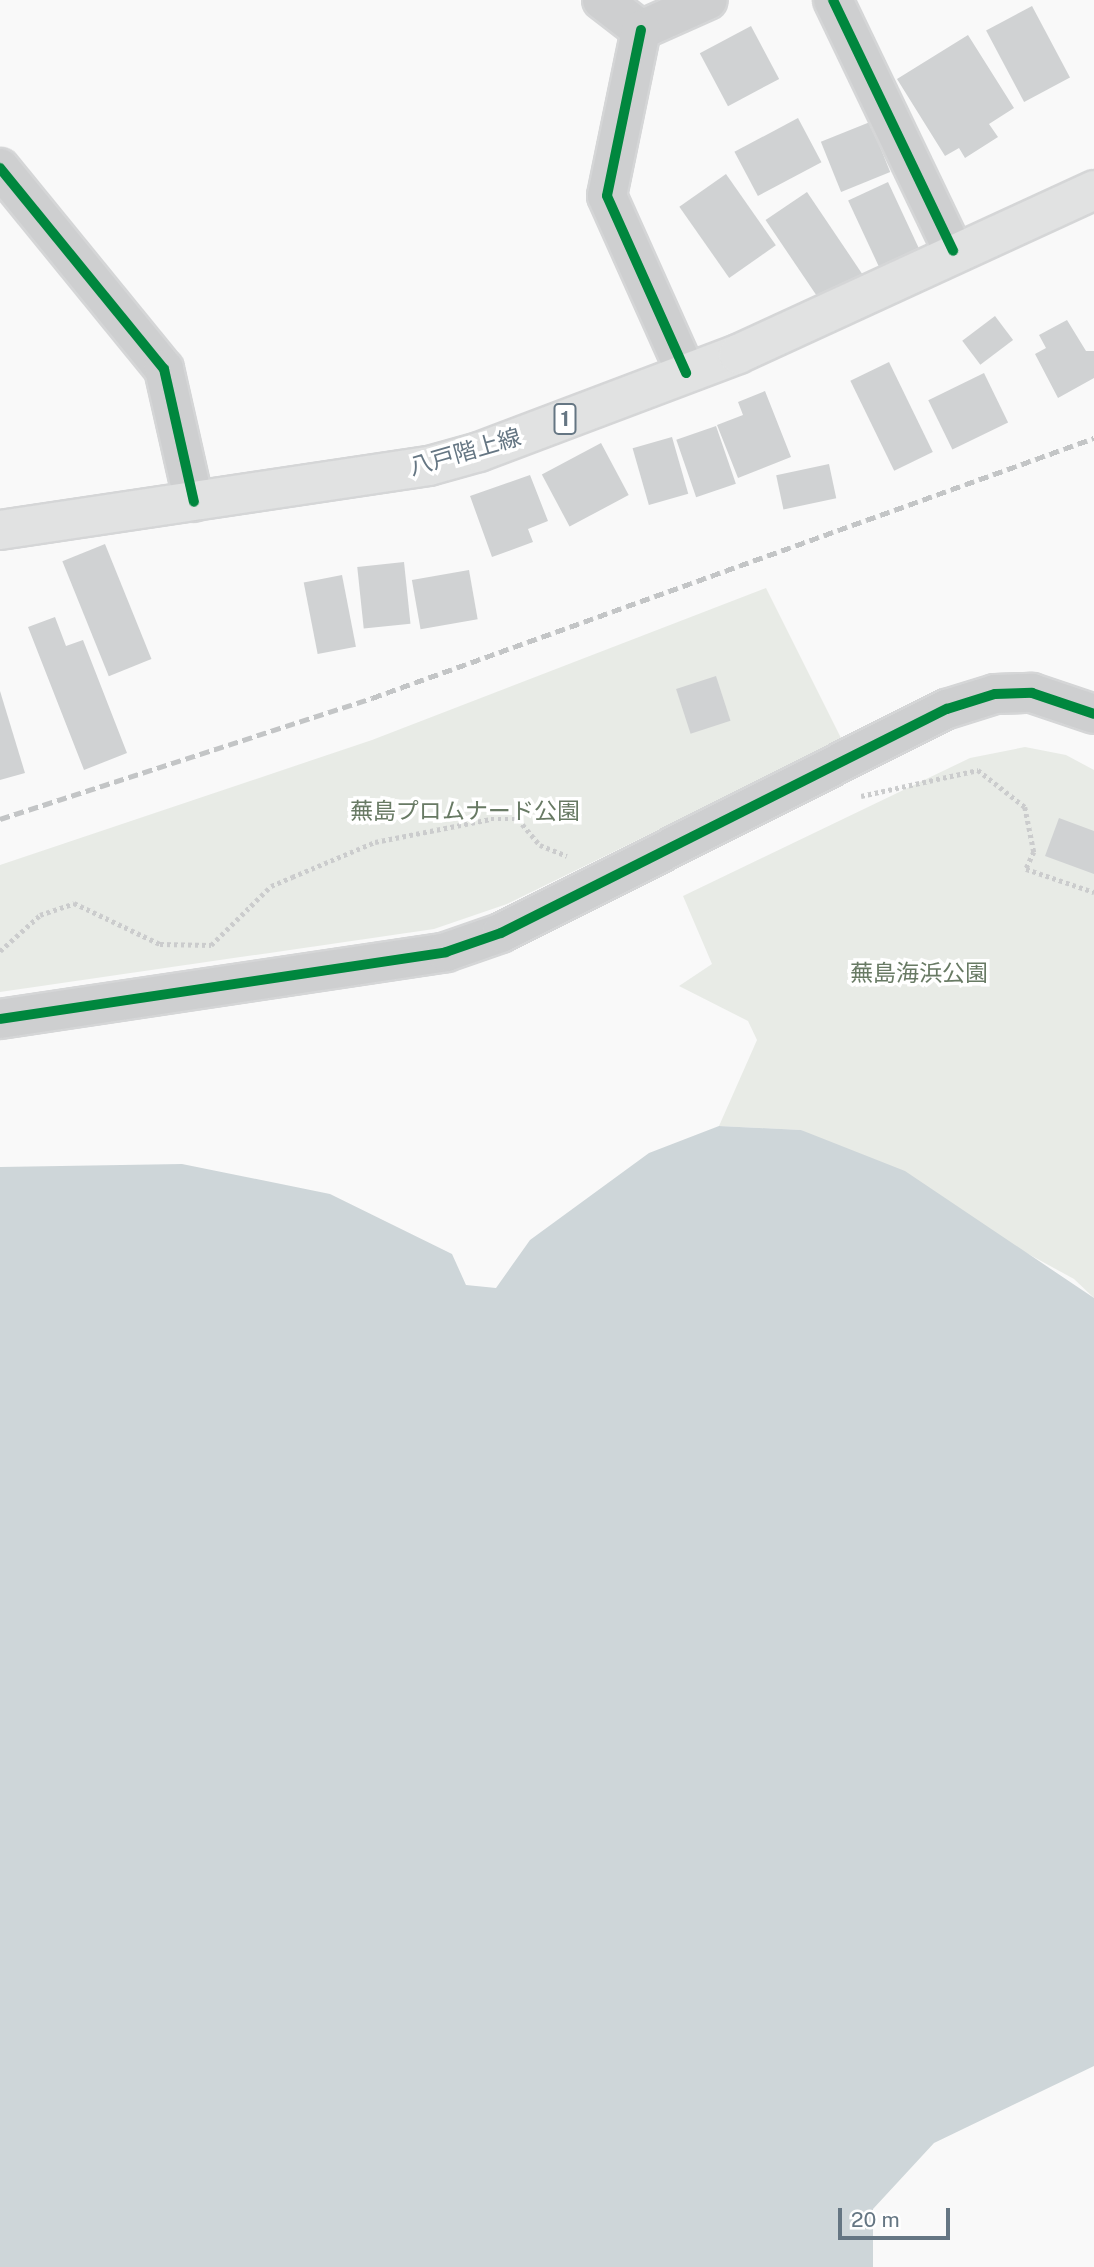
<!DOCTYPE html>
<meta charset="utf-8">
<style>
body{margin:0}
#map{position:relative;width:1094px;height:2267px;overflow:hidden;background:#f9f9f9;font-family:"Public Sans","Noto Sans JP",sans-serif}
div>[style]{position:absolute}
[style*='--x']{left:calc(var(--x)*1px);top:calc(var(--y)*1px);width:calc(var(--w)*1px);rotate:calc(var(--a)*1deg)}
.green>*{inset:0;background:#e8ebe6}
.water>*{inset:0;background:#ced6d9}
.building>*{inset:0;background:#d0d2d3;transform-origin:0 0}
.path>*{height:4.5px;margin-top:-2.25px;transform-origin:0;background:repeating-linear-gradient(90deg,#cbcccd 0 3.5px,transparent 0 7px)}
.roads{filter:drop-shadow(2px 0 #d5d6d7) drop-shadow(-2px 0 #d5d6d7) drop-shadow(0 2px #d5d6d7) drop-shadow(0 -2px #d5d6d7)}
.minor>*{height:38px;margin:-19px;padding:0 19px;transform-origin:19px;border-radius:19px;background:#cecfd0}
.major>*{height:38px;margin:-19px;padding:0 19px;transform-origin:19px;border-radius:19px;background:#e1e2e2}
.rail>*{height:5px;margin-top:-2.5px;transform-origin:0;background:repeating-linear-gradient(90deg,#c3c5c6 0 10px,transparent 0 15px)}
.cycleway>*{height:10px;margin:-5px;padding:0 5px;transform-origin:5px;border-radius:5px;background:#00873e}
span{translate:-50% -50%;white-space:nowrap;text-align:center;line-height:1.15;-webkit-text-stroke:7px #fff;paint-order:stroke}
.shield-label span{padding:2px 5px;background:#fff;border:2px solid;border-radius:5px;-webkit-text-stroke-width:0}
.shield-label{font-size:21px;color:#657683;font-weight:700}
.street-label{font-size:23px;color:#657683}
.park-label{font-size:23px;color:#687a64}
.scale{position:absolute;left:838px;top:2208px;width:112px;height:32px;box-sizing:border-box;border:4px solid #657683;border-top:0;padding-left:9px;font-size:21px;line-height:24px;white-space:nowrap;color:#657683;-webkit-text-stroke:5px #fff;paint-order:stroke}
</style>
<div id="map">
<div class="green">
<i style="clip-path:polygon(766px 588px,842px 740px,507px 904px,434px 929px,0 992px,0 865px,372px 740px)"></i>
<i style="clip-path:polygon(1025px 747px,1066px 755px,1094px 770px,1094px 1298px,1074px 1279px,801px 1130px,719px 1126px,757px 1040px,748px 1021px,679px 986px,712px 964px,683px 896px,970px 758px)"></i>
</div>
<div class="water">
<i style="clip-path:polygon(719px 1126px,801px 1130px,905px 1171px,1094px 1298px,1094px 2066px,934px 2143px,873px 2209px,873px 2267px,0 2267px,0 1167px,182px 1164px,330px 1194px,452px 1254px,466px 1285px,496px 1288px,530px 1240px,649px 1153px)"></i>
</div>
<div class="building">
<i style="left:1032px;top:6px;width:81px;height:52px;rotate:62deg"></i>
<i style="left:751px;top:26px;width:60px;height:58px;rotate:62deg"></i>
<i style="clip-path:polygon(968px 35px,1014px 108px,989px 124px,998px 137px,965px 158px,959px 148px,945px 156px,897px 79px)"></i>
<i style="left:798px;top:118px;width:50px;height:72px;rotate:62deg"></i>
<i style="left:870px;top:122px;width:54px;height:53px;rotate:68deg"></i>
<i style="left:726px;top:174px;width:87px;height:57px;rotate:55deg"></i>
<i style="left:888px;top:182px;width:76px;height:44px;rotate:65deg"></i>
<i style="left:807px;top:192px;width:100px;height:50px;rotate:56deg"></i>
<i style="left:995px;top:316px;width:30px;height:41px;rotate:53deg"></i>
<i style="clip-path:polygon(1067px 320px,1086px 351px,1094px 351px,1094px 378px,1058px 398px,1035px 354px,1046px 348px,1039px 335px)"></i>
<i style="left:889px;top:362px;width:100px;height:43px;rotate:64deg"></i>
<i style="left:984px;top:373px;width:55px;height:62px;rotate:64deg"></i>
<i style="clip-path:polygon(765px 391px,791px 457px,738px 478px,717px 425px,743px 415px,738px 402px)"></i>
<i style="left:716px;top:426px;width:61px;height:42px;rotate:71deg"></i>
<i style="left:672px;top:437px;width:59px;height:41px;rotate:74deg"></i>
<i style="left:601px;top:443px;width:59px;height:67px;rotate:62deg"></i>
<i style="left:829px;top:464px;width:35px;height:54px;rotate:78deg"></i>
<i style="clip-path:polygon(530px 475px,548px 521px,528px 529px,533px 542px,492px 557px,470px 496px)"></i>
<i style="left:105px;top:544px;width:124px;height:46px;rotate:68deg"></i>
<i style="left:404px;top:562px;width:62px;height:47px;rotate:84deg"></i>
<i style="left:469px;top:570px;width:50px;height:58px;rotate:80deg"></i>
<i style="left:342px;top:575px;width:73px;height:39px;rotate:79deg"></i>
<i style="clip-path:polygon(55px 617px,66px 646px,83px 640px,127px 753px,84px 770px,28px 627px)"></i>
<i style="left:716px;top:676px;width:47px;height:42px;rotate:72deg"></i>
<i style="clip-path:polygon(0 691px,25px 773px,0 780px)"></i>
<i style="clip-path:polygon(1059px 818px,1094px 831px,1094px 874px,1045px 856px)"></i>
</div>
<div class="path">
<i style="--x:861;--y:796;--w:120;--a:-12.5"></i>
<i style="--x:978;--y:770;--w:60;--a:38.2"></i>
<i style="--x:1025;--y:807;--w:46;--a:78.7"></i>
<i style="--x:1034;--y:852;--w:19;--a:115"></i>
<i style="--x:1026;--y:869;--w:72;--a:18.7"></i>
<i style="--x:0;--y:951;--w:54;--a:-42"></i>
<i style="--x:40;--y:915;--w:36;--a:-19"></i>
<i style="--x:74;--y:903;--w:95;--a:25.5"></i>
<i style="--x:160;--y:944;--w:51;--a:1.1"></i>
<i style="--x:211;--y:945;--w:84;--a:-44.5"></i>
<i style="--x:271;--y:886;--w:23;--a:-23"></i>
<i style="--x:292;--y:877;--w:90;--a:-22.9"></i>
<i style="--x:375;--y:842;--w:118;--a:-11.2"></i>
<i style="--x:491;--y:819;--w:27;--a:0"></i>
<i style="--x:518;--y:819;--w:34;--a:50"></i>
<i style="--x:540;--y:845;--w:29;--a:22"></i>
</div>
<div class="roads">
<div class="minor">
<i style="--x:602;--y:0;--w:49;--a:37.6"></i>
<i style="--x:641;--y:30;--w:73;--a:-24.1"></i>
<i style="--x:833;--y:0;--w:278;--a:64.4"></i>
<i style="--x:641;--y:30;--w:169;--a:101.6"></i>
<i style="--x:607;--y:196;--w:194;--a:65.9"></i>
<i style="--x:0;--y:168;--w:259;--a:50.8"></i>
<i style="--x:164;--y:369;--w:136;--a:77.3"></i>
<i style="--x:0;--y:1019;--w:451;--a:-8.5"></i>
<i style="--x:446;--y:952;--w:58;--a:-19.1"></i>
<i style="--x:501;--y:933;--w:499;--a:-26.7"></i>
<i style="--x:947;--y:709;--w:50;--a:-17.4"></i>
<i style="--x:995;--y:694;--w:37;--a:-2"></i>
<i style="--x:1032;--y:693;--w:65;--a:18.7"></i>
</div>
<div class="major">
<i style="--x:0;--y:530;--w:434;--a:-8.5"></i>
<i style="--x:429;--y:466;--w:52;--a:-15.6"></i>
<i style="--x:479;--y:452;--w:277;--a:-20.7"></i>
<i style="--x:738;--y:354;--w:392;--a:-24.7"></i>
</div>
</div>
<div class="rail">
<i style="--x:0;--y:819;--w:391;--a:-18"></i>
<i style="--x:372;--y:698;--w:767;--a:-19.8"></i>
</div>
<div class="cycleway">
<i style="--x:833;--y:0;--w:278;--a:64.4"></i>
<i style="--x:641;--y:30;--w:169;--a:101.6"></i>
<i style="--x:607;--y:196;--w:194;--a:65.9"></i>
<i style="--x:0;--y:168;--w:259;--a:50.8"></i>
<i style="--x:164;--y:369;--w:136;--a:77.3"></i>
<i style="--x:0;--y:1019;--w:451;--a:-8.5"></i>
<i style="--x:446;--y:952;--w:58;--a:-19.1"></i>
<i style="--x:501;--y:933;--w:499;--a:-26.7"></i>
<i style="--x:947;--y:709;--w:50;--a:-17.4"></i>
<i style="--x:995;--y:694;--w:37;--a:-2"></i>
<i style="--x:1032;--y:693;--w:65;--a:18.7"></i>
</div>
<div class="shield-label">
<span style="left:565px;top:419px">1</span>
</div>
<div class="street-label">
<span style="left:465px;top:452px;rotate:-16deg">八戸階上線</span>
</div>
<div class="park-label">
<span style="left:465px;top:811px">蕪島プロムナード公園</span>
<span style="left:919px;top:973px">蕪島海浜公園</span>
</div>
<div class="scale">20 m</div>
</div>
